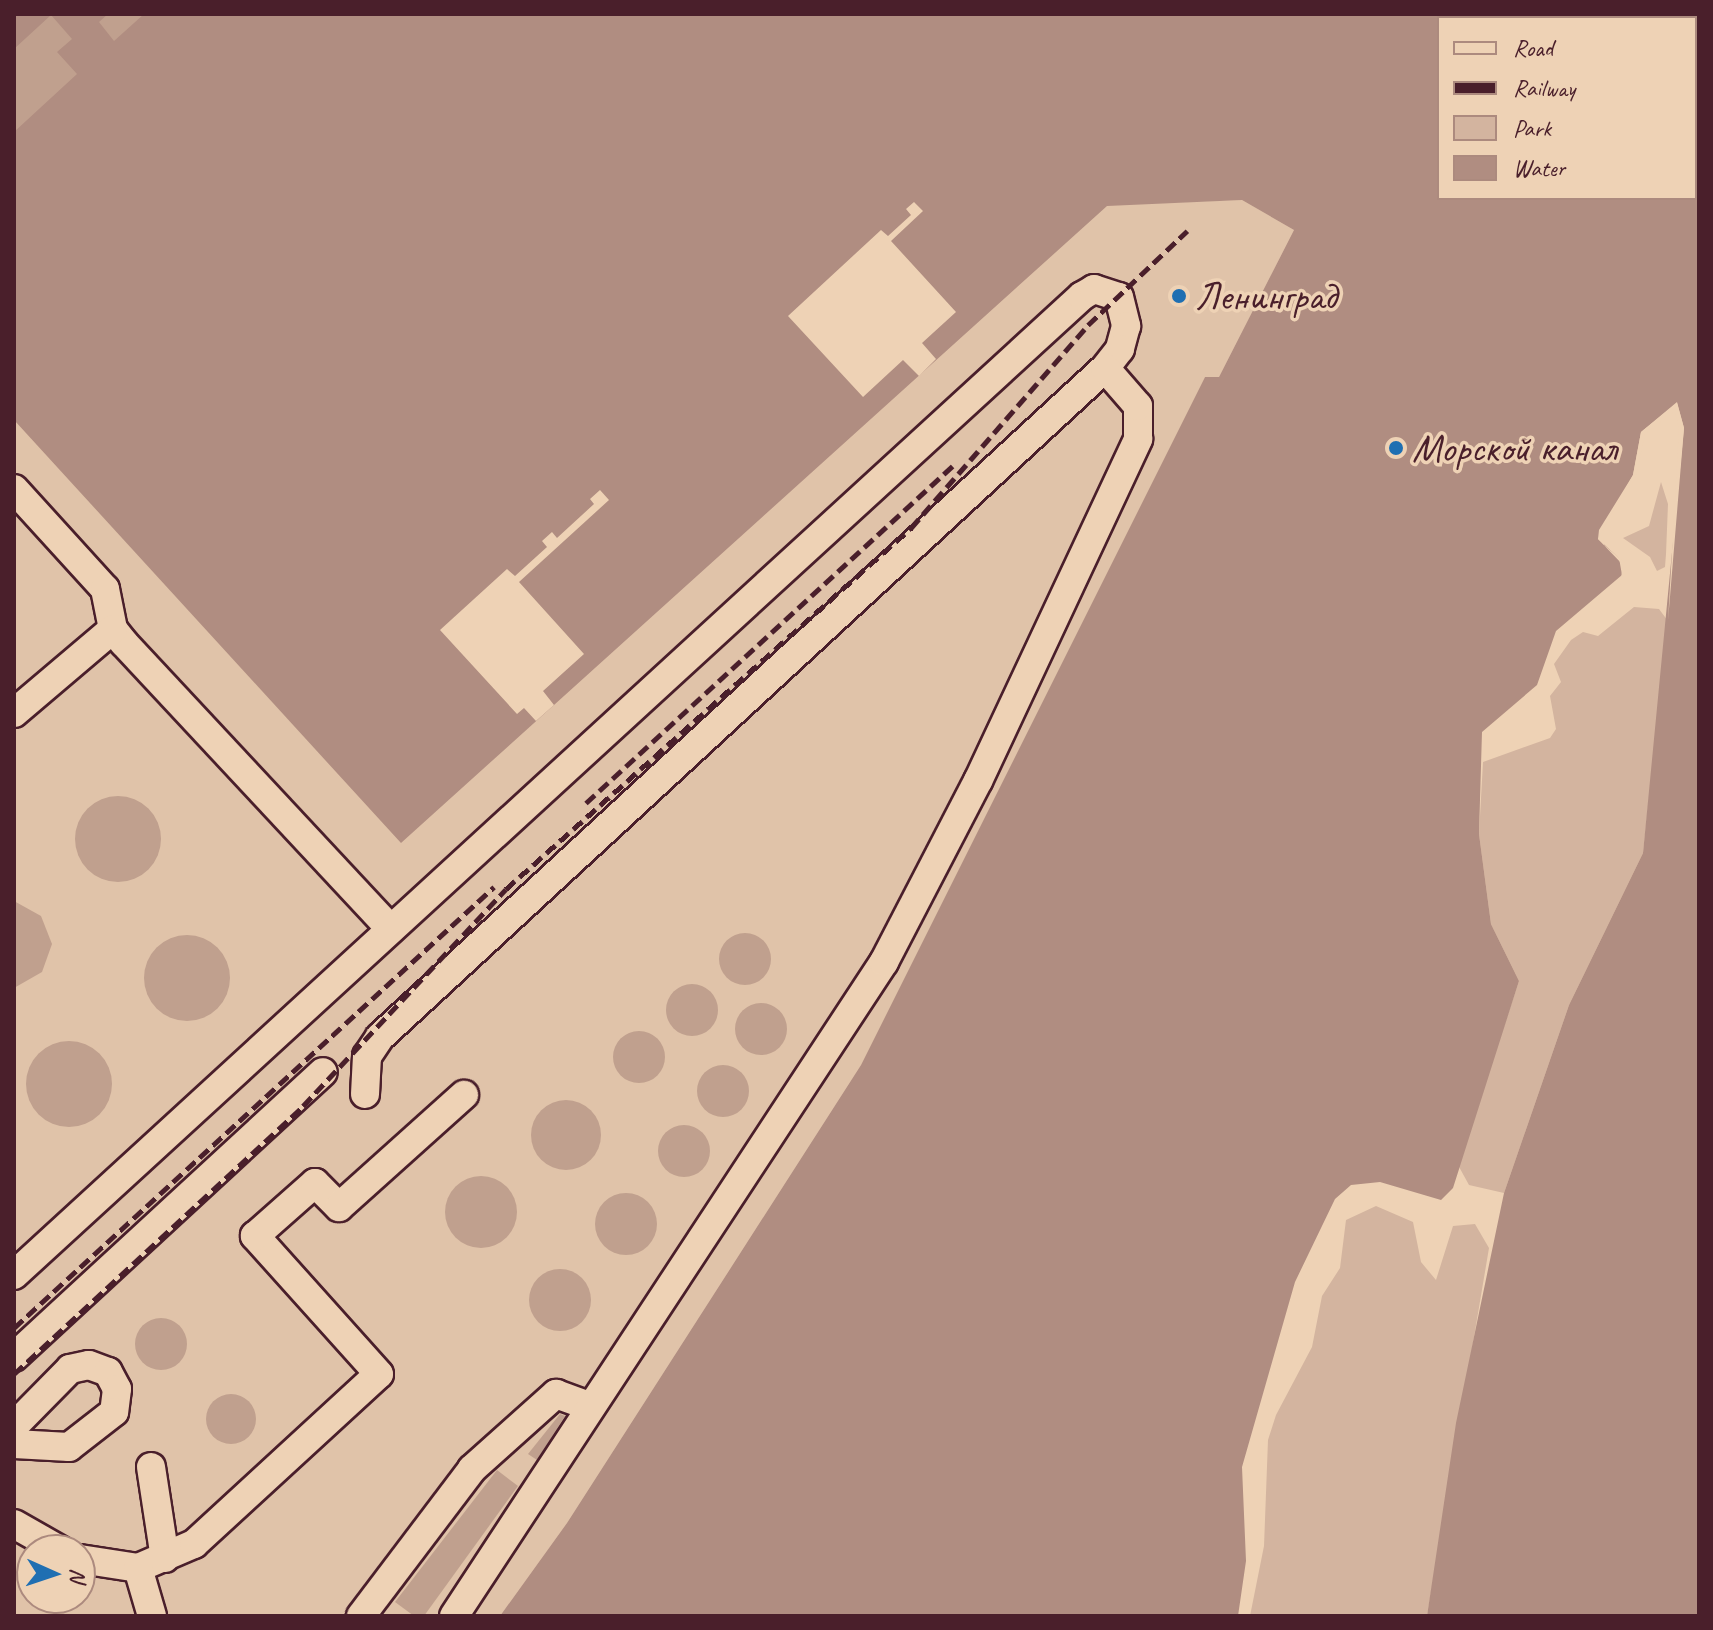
<!DOCTYPE html>
<meta charset="utf-8">
<style>
body{margin:0}
#map{position:relative;width:1713px;height:1630px;overflow:hidden;background:#eed2b5;font-family:Caveat,sans-serif}
div>[style]{position:absolute}
[style*='--x']{left:calc(var(--x)*1px);top:calc(var(--y)*1px);width:calc(var(--w)*1px);rotate:calc(var(--a)*1deg)}
.built>*{inset:0;background:#e0c3a9}
.green>*{inset:0;background:#d3b49f}
.water>*{inset:0;background:#b08d81}
.pier>*{inset:0;background:#eed2b5}
.building>*{inset:0;background:#c0a08e}
.round{border-radius:50%}
.roads{filter:drop-shadow(2px 0 #4a1f2b) drop-shadow(-2px 0 #4a1f2b) drop-shadow(0 2px #4a1f2b) drop-shadow(0 -2px #4a1f2b)}
.minor>*{height:28px;margin:-14px;padding:0 14px;transform-origin:14px;border-radius:14px;background:#eed2b5}
.rail>*{height:5px;margin-top:-2.5px;transform-origin:0;background:repeating-linear-gradient(90deg,#4a1f2b 0 12px,transparent 0 18px)}
.dots>*{width:22px;height:22px;translate:-50% -50%;box-sizing:border-box;border:4px solid #eed2b5;border-radius:50%}
span{translate:-50% -50%;white-space:nowrap;text-align:center;line-height:1.15;-webkit-text-stroke:7px #eed2b5;paint-order:stroke}
.poi-label{font-size:40px;color:#4a1f2b}
.left{translate:0 -50%;text-align:left}
.frame{position:absolute;inset:0;border:16px solid #4a1f2b;pointer-events:none}
.legend{position:absolute;left:1437px;top:16px;width:260px;height:184px;box-sizing:border-box;background:#eed2b5;border:2px solid #ac8a7e;margin:0;padding:10px 14px;list-style:none;font-size:24px;color:#4a1f2b}
.legend li{display:flex;align-items:center;gap:16px;height:40px}
.legend b{width:40px;border:2px solid #ac8a7e}
.north{position:absolute;left:16px;top:1534px;width:80px;height:80px;box-sizing:border-box;background:#eed2b5;border:2px solid #ac8a7e;border-radius:50%;rotate:93deg;font-size:22px;font-weight:700;line-height:32px;text-align:center;color:#4a1f2b}
.north::after{content:'';display:block;margin:auto;width:28px;height:36px;background:#1f6fb2;clip-path:polygon(50% 0,100% 100%,50% 72%,0 100%)}
</style>
<div id="map">
<div class="built">
<i style="clip-path:polygon(evenodd,1242px 200px,1294px 230px,1219px 377px,1205px 377px,861px 1065px,567px 1523px,500px 1616px,14px 1616px,14px 420px,401px 842px,1107px 205px,1242px 200px,32px 1550px,80px 1550px,80px 1598px,32px 1598px,32px 1550px)"></i>
</div>
<div class="green">
<i style="clip-path:polygon(1661px 482px,1668px 504px,1666px 554px,1665px 567px,1657px 571px,1650px 557px,1623px 538px,1649px 526px)"></i>
<i style="clip-path:polygon(1634px 607px,1659px 609px,1668px 621px,1643px 853px,1569px 1005px,1504px 1193px,1469px 1185px,1458px 1165px,1519px 981px,1491px 924px,1479px 834px,1483px 762px,1550px 738px,1556px 729px,1550px 696px,1561px 682px,1554px 664px,1571px 640px,1583px 632px,1598px 636px)"></i>
<i style="clip-path:polygon(1376px 1206px,1413px 1222px,1421px 1262px,1436px 1280px,1453px 1226px,1475px 1224px,1489px 1248px,1427px 1616px,1250px 1616px,1264px 1546px,1268px 1440px,1276px 1415px,1312px 1347px,1322px 1296px,1340px 1268px,1346px 1220px)"></i>
</div>
<div class="water">
<i style="clip-path:polygon(evenodd,14px 14px,1699px 14px,1699px 1616px,1427px 1616px,1456px 1423px,1504px 1193px,1569px 1005px,1643px 853px,1684px 428px,1677px 403px,1641px 432px,1633px 475px,1599px 530px,1598px 539px,1619px 558px,1622px 575px,1556px 631px,1537px 685px,1482px 732px,1479px 834px,1491px 924px,1519px 981px,1453px 1188px,1441px 1200px,1380px 1182px,1351px 1185px,1335px 1199px,1295px 1282px,1242px 1467px,1246px 1561px,1238px 1616px,500px 1616px,567px 1523px,861px 1065px,1205px 377px,1219px 377px,1294px 230px,1242px 200px,1107px 206px,401px 843px,14px 420px,14px 14px,1439px 18px,1695px 18px,1695px 198px,1439px 198px,1439px 18px)"></i>
</div>
<div class="pier">
<i style="clip-path:polygon(914px 202px,923px 211px,891px 241px,956px 312px,922px 343px,936px 359px,919px 376px,903px 360px,863px 397px,788px 316px,881px 230px,888px 236px,911px 215px,906px 209px)"></i>
<i style="clip-path:polygon(1677px 402px,1684px 428px,1668px 621px,1679px 428px,1675px 411px,1645px 434px,1636px 477px,1603px 532px,1604px 545px,1627px 564px,1620px 585px,1623px 565px,1598px 539px,1633px 475px,1641px 432px)"></i>
<i style="clip-path:polygon(600px 490px,609px 500px,519px 582px,584px 654px,543px 691px,554px 705px,536px 721px,524px 708px,517px 714px,440px 630px,507px 569px,515px 576px,547px 547px,542px 541px,552px 532px,557px 538px,594px 504px,590px 499px)"></i>
</div>
<div class="building">
<i style="clip-path:polygon(108px 14px,144px 14px,114px 41px,99px 22px)"></i>
<i style="clip-path:polygon(51px 15px,72px 39px,57px 52px,77px 74px,14px 132px,14px 49px)"></i>
<i class="round" style="left:75px;top:796px;width:86px;height:86px"></i>
<i style="clip-path:polygon(14px 901px,41px 916px,52px 944px,42px 972px,14px 988px)"></i>
<i class="round" style="left:719px;top:933px;width:52px;height:52px"></i>
<i class="round" style="left:144px;top:935px;width:86px;height:86px"></i>
<i class="round" style="left:666px;top:984px;width:52px;height:52px"></i>
<i class="round" style="left:735px;top:1003px;width:52px;height:52px"></i>
<i class="round" style="left:613px;top:1031px;width:52px;height:52px"></i>
<i class="round" style="left:26px;top:1041px;width:86px;height:86px"></i>
<i class="round" style="left:697px;top:1065px;width:52px;height:52px"></i>
<i class="round" style="left:531px;top:1100px;width:70px;height:70px"></i>
<i class="round" style="left:658px;top:1125px;width:52px;height:52px"></i>
<i class="round" style="left:445px;top:1176px;width:72px;height:72px"></i>
<i class="round" style="left:595px;top:1193px;width:62px;height:62px"></i>
<i class="round" style="left:529px;top:1269px;width:62px;height:62px"></i>
<i class="round" style="left:135px;top:1318px;width:52px;height:52px"></i>
<i class="round" style="left:206px;top:1394px;width:50px;height:50px"></i>
<i style="clip-path:polygon(560px 1414px,565px 1416px,537px 1460px,528px 1454px)"></i>
<i style="clip-path:polygon(497px 1470px,518px 1486px,424px 1616px,414px 1616px,395px 1602px)"></i>
</div>
<div class="roads">
<div class="minor">
<i style="--x:14;--y:489;--w:135;--a:47.7"></i>
<i style="--x:105;--y:589;--w:41;--a:78.7"></i>
<i style="--x:113;--y:629;--w:18;--a:52"></i>
<i style="--x:124;--y:643;--w:391;--a:47"></i>
<i style="--x:14;--y:713;--w:130;--a:-40.3"></i>
<i style="--x:14;--y:1275;--w:1449;--a:-42.51"></i>
<i style="--x:1082;--y:296;--w:14;--a:-30"></i>
<i style="--x:1094;--y:289;--w:26;--a:18"></i>
<i style="--x:1119;--y:297;--w:30;--a:76"></i>
<i style="--x:1126;--y:326;--w:24;--a:105"></i>
<i style="--x:1120;--y:349;--w:24;--a:128"></i>
<i style="--x:1105;--y:368;--w:987;--a:137.3"></i>
<i style="--x:380;--y:1037;--w:23;--a:124"></i>
<i style="--x:367;--y:1056;--w:38;--a:93"></i>
<i style="--x:14;--y:1357;--w:420;--a:-42.7"></i>
<i style="--x:14;--y:1426;--w:80;--a:-45.5"></i>
<i style="--x:70;--y:1369;--w:19;--a:-12"></i>
<i style="--x:89;--y:1365;--w:20;--a:20"></i>
<i style="--x:108;--y:1372;--w:19;--a:62"></i>
<i style="--x:117;--y:1389;--w:23;--a:97"></i>
<i style="--x:114;--y:1412;--w:57;--a:142.1"></i>
<i style="--x:69;--y:1447;--w:55;--a:-176.9"></i>
<i style="--x:151;--y:1467;--w:92;--a:81.3"></i>
<i style="--x:14;--y:1524;--w:53;--a:29.5"></i>
<i style="--x:80;--y:1559;--w:59;--a:8.8"></i>
<i style="--x:138;--y:1568;--w:61;--a:-23.2"></i>
<i style="--x:194;--y:1544;--w:251;--a:-42.6"></i>
<i style="--x:379;--y:1374;--w:186;--a:-131.9"></i>
<i style="--x:255;--y:1236;--w:80;--a:-41.5"></i>
<i style="--x:315;--y:1183;--w:34;--a:45"></i>
<i style="--x:339;--y:1207;--w:168;--a:-41.9"></i>
<i style="--x:138;--y:1568;--w:50;--a:73.7"></i>
<i style="--x:361;--y:1616;--w:184;--a:-52.9"></i>
<i style="--x:472;--y:1469;--w:113;--a:-41.8"></i>
<i style="--x:556;--y:1394;--w:37;--a:20"></i>
<i style="--x:454;--y:1616;--w:783;--a:-56.68"></i>
<i style="--x:884;--y:962;--w:204;--a:-62.6"></i>
<i style="--x:978;--y:781;--w:378;--a:-64.9"></i>
<i style="--x:1138;--y:439;--w:33;--a:-90"></i>
<i style="--x:1138;--y:406;--w:50;--a:-131"></i>
</div>
</div>
<div class="rail">
<i style="--x:586;--y:803;--w:504;--a:-42.59"></i>
<i style="--x:14;--y:1328;--w:652;--a:-42.58"></i>
<i style="--x:14;--y:1374;--w:394;--a:-42.8"></i>
<i style="--x:303;--y:1106;--w:297;--a:-46.9"></i>
<i style="--x:506;--y:889;--w:543;--a:-41.71"></i>
<i style="--x:911;--y:528;--w:269;--a:-48.9"></i>
<i style="--x:1088;--y:325;--w:137;--a:-43.5"></i>
</div>
<div class="dots">
<i style="left:1179px;top:296px;background:#1f6fb2"></i>
<i style="left:1396px;top:448px;background:#1f6fb2"></i>
</div>
<div class="poi-label">
<span class="left" style="left:1195px;top:296px">Ленинград</span>
<span class="left" style="left:1412px;top:448px">Морской канал</span>
</div>
<div class="frame"></div>
<ul class="legend">
<li><b style="height:10px;background:#eed2b5"></b>Road</li>
<li><b style="height:10px;background:#4a1f2b"></b>Railway</li>
<li><b style="height:22px;background:#d3b49f"></b>Park</li>
<li><b style="height:22px;background:#b08d81"></b>Water</li>
</ul>
<div class="north">N</div>
</div>
